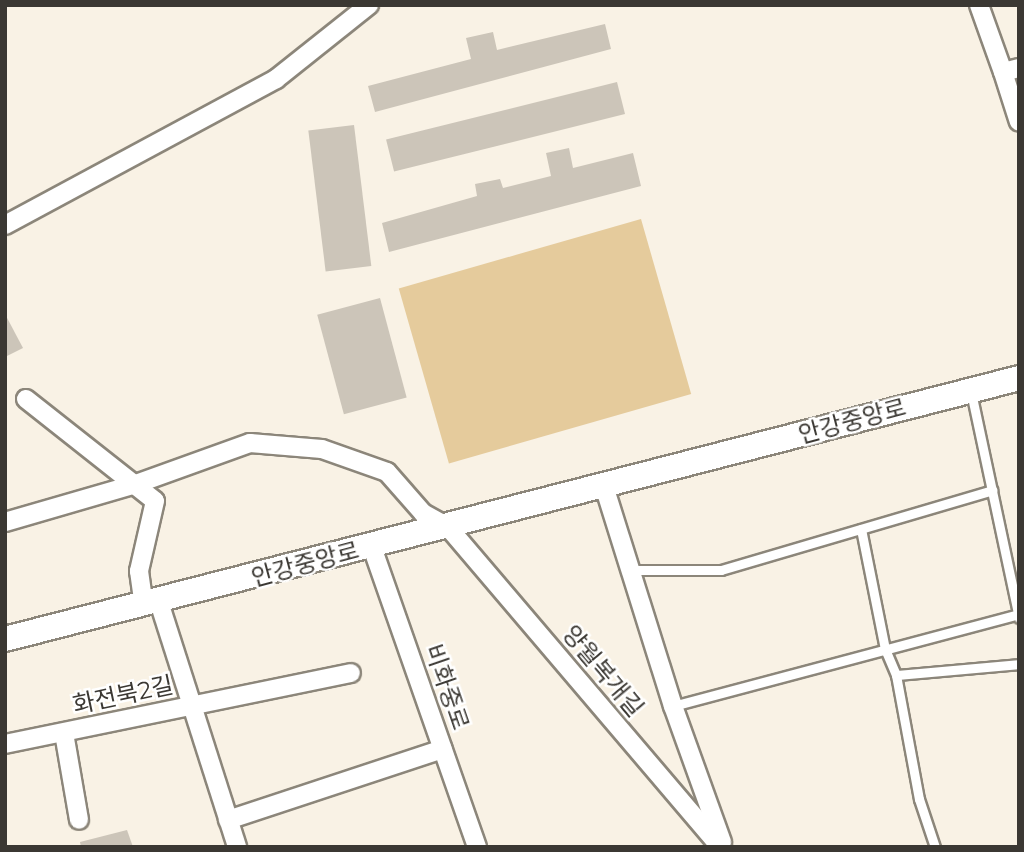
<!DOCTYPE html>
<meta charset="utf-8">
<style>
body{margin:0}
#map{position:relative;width:1024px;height:852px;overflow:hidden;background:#f9f2e5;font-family:Montserrat,"Noto Sans KR",sans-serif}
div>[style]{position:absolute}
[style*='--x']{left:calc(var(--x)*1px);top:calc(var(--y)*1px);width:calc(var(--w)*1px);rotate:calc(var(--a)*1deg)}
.green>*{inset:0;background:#e5cb9c;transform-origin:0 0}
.building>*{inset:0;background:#ccc5b9;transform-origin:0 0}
.roads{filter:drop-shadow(2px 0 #8c867a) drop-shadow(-2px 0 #8c867a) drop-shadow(0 2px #8c867a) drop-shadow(0 -2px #8c867a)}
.service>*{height:9px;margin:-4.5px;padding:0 4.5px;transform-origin:4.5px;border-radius:4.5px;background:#fff}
.minor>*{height:18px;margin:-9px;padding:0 9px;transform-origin:9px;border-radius:9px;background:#fff}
.secondary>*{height:24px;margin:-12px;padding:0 12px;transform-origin:12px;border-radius:12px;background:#fff}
span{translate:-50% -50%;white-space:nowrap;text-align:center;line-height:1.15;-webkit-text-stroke:5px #fff;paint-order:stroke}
.street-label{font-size:24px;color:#3b3833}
.frame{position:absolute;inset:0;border:7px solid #3b3833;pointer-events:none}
</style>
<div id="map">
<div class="green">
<i style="left:641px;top:219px;width:182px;height:252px;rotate:74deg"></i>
</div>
<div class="building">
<i style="clip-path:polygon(605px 24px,611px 49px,375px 112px,368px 86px,471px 59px,466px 38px,493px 32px,497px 50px)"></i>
<i style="left:617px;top:82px;width:33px;height:238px;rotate:76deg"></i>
<i style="left:354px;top:125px;width:142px;height:46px;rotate:83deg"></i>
<i style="clip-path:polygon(569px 148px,573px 168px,633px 153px,641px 186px,389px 252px,382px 223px,477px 196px,475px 184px,500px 179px,503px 188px,551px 176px,546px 153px)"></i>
<i style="left:380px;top:298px;width:103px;height:65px;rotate:75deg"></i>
<i style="clip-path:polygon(5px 314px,23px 348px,5px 357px)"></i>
<i style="clip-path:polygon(127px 830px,133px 847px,81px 847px,80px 842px)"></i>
</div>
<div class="roads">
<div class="service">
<i style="--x:971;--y:392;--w:231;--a:78"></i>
<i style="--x:861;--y:529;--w:122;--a:78.7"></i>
<i style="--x:885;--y:649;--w:28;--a:67"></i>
<i style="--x:896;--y:675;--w:123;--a:-5.1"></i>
<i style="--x:630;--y:570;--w:91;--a:0"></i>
<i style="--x:721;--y:570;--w:283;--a:-16.4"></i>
<i style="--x:896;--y:675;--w:126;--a:79.5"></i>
<i style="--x:919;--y:799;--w:51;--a:71.6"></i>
<i style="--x:673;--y:706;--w:357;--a:-14.9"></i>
</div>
<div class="minor">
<i style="--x:979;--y:5;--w:71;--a:70.3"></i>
<i style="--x:1019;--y:68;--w:16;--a:166"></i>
<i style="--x:1003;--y:72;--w:52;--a:72.3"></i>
<i style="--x:5;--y:225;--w:308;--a:-28.3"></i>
<i style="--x:276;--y:79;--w:119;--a:-38.5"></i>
<i style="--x:26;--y:399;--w:164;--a:38.3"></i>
<i style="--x:155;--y:501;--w:72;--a:102.9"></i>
<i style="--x:139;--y:571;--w:35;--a:82"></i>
<i style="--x:604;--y:486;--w:231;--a:72.6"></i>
<i style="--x:673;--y:706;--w:145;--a:70.2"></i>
<i style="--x:5;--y:522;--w:136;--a:-16.2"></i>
<i style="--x:136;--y:484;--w:121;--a:-19.8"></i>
<i style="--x:250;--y:443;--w:72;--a:4.8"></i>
<i style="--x:322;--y:449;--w:69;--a:19.5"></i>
<i style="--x:387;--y:472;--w:55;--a:48.7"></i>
<i style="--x:423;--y:513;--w:29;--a:29"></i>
<i style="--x:448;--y:527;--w:420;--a:49.6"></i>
<i style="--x:372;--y:547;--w:318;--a:70.7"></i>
<i style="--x:159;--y:602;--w:257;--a:72.3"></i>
<i style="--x:64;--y:733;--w:88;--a:80.2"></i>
<i style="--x:5;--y:744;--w:353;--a:-11.6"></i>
<i style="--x:228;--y:820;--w:226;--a:-18.3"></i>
</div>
<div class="secondary">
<i style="--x:5;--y:639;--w:1047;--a:-14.43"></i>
</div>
</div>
<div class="street-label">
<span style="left:852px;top:421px;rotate:-15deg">안강중앙로</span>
<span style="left:305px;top:564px;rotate:-15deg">안강중앙로</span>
<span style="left:603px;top:671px;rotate:50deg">양월복개길</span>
<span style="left:447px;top:687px;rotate:71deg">비화중로</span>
<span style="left:123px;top:695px;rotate:-12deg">화전북2길</span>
</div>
<div class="frame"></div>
</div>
